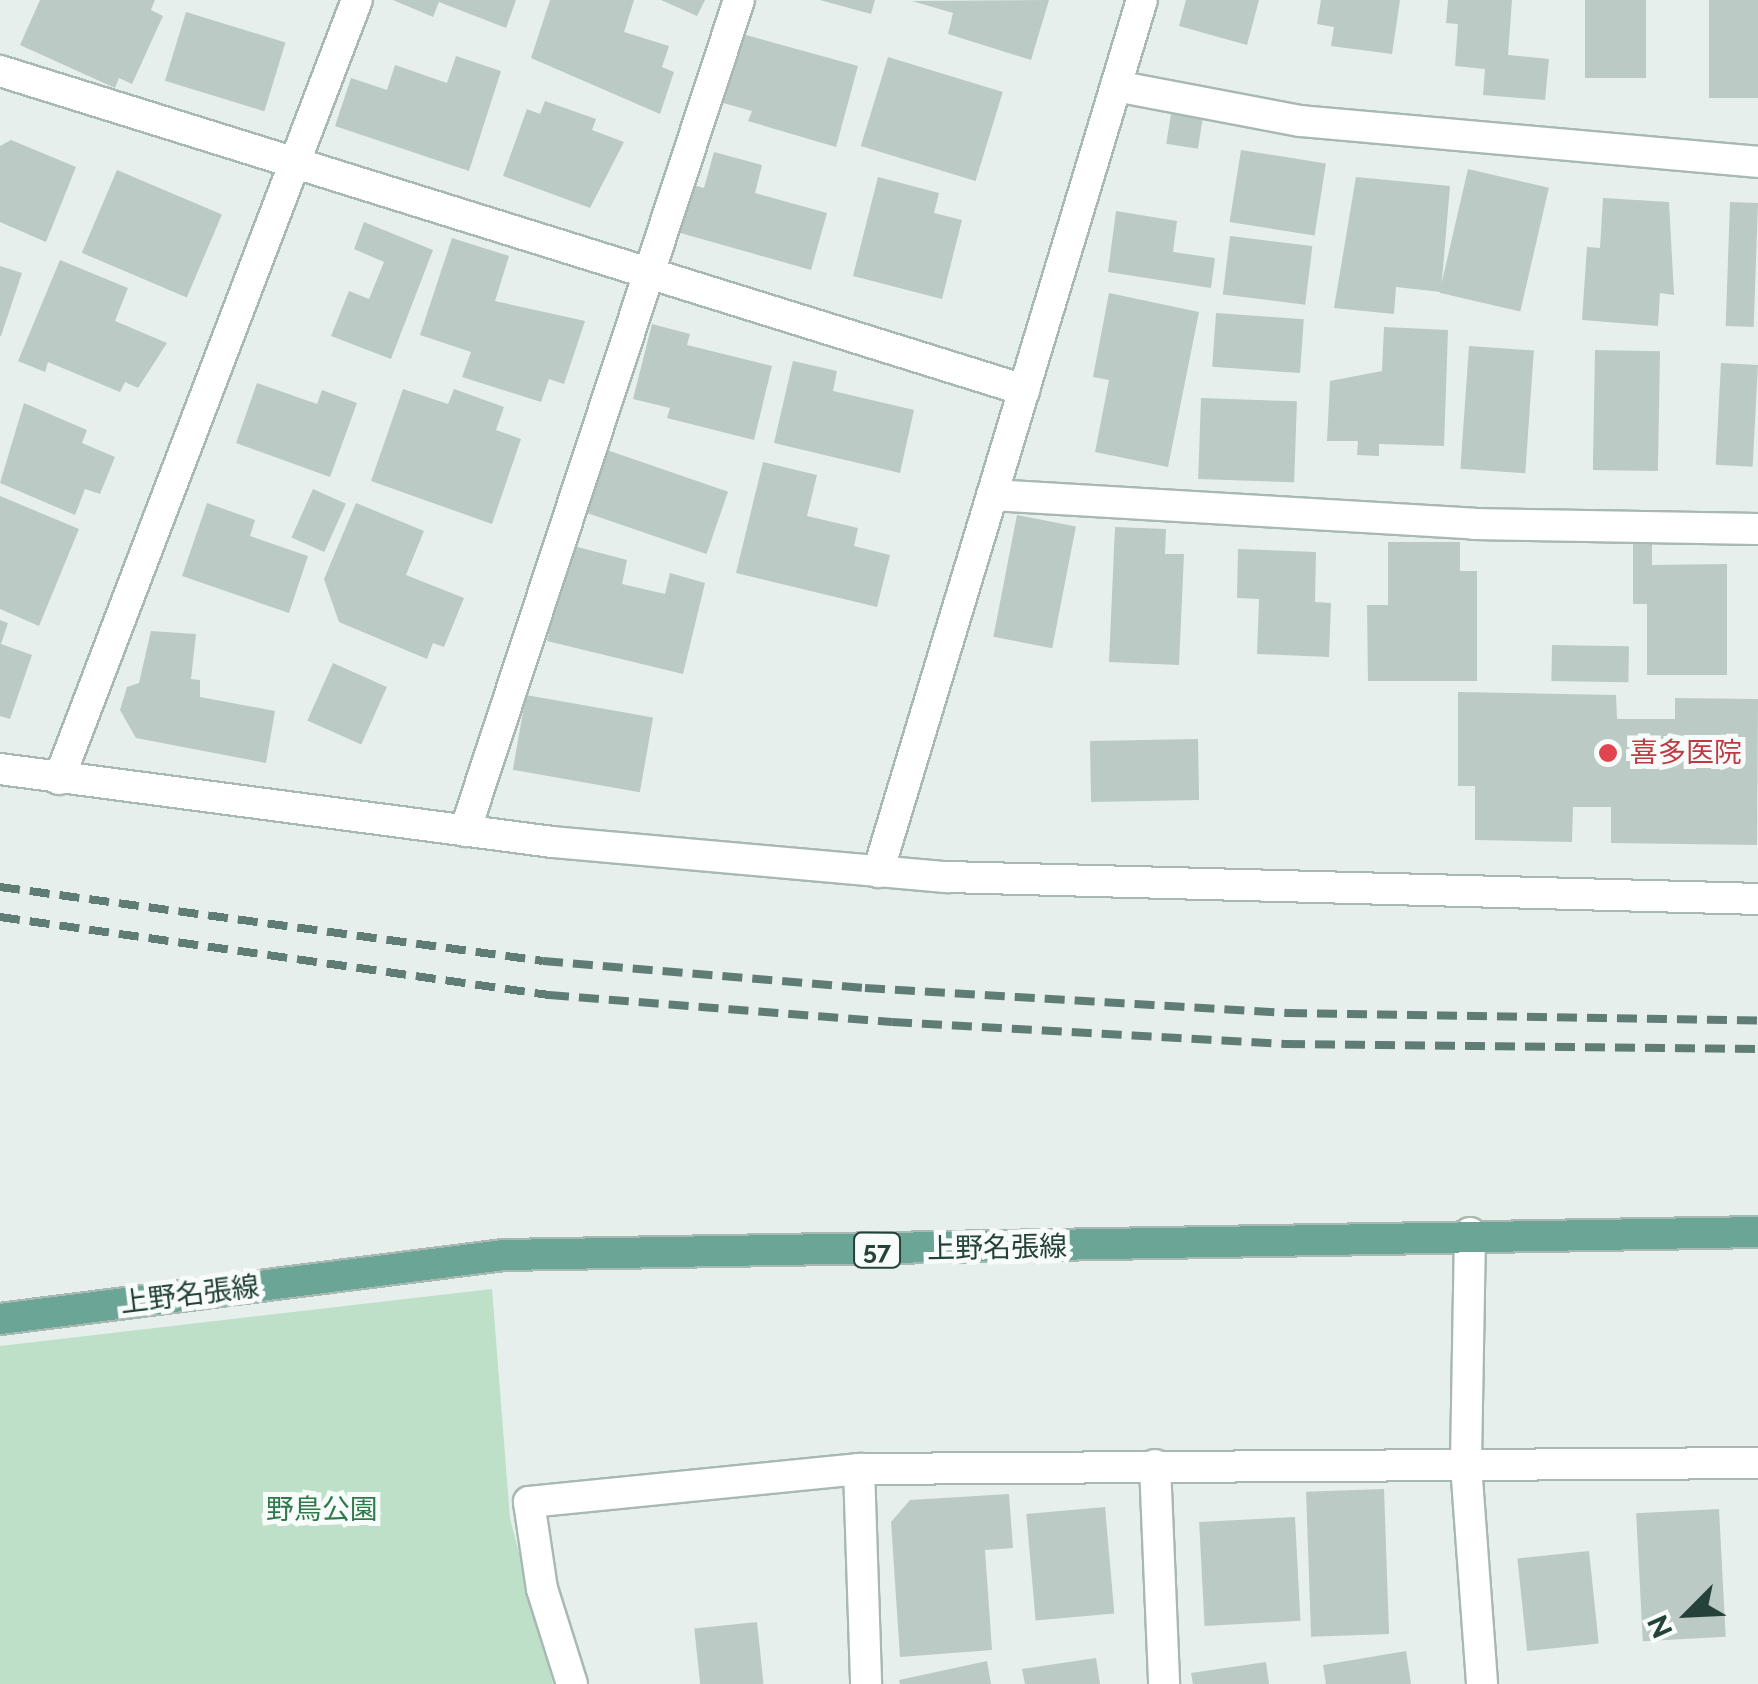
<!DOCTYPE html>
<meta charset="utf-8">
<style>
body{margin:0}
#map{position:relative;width:1758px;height:1684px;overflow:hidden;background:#e6efeb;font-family:Raleway,"Noto Sans JP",sans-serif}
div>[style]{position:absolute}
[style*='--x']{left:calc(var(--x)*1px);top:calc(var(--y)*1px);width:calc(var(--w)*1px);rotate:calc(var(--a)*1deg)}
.green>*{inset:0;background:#bfe0c8}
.building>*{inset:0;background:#bbcac4;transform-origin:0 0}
.roads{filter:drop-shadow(2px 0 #a8b8b2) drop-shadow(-2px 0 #a8b8b2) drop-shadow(0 2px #a8b8b2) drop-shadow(0 -2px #a8b8b2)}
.minor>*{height:30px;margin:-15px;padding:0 15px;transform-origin:15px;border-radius:15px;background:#fff}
.major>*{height:30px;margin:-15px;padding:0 15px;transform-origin:15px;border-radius:15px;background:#6aa596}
.rail>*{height:8px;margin-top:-4px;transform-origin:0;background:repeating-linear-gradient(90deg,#5f7d75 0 20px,transparent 0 30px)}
.dots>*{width:28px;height:28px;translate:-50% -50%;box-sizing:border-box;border:5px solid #f7fbf9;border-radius:50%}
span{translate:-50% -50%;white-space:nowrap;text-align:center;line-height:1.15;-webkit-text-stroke:10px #f7fbf9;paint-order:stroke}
.shield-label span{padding:2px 8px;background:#f7fbf9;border:2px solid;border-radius:8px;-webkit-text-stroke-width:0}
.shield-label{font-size:25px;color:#24423a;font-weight:700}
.health-label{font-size:28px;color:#be3a42}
.left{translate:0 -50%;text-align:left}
.street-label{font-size:28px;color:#24423a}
.park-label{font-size:28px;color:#2d7a4b}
.north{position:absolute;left:1638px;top:1564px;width:100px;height:100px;-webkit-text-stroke:8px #f7fbf9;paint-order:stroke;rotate:246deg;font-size:28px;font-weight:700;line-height:40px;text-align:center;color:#24423a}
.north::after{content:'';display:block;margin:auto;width:35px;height:45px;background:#24423a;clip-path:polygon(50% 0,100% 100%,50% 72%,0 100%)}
</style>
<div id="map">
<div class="green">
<i style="clip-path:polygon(492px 1289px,510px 1518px,553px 1684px,0 1684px,0 1346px)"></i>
</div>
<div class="building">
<i style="clip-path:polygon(40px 0,155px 0,151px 10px,163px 16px,132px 84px,119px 78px,115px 88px,20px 45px)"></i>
<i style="clip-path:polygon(393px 0,516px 0,506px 28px,439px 2px,433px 17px)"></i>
<i style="clip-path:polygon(550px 0,634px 0,624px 32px,669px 46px,662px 67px,674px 72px,660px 114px,531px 58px)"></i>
<i style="clip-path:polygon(661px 0,705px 0,697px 16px)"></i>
<i style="clip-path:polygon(820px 0,875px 0,871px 14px)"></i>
<i style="clip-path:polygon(1049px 0,1031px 60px,948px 34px,953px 13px,912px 1px)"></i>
<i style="clip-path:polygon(1186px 0,1259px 0,1247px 45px,1179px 26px)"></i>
<i style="clip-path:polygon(1321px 0,1400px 0,1392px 54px,1331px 46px,1334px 27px,1317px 24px)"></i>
<i style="clip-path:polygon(1448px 0,1512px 0,1508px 55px,1549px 59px,1545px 100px,1483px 95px,1485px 69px,1455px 66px,1458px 24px,1446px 23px)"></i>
<i style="left:1585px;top:0;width:61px;height:78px"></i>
<i style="left:1709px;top:0;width:49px;height:98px"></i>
<i style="left:186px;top:12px;width:104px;height:72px;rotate:17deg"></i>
<i style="clip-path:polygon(735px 32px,858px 66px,836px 147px,748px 121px,752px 111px,716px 101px)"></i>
<i style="clip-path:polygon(456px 56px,501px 71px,469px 171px,335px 126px,351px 78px,387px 90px,395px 65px,447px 83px)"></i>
<i style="left:888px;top:57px;width:120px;height:93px;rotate:17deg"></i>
<i style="clip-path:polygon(545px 101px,596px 119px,592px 130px,624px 142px,590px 208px,503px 176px,527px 109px,540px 114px)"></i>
<i style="left:1171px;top:114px;width:32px;height:30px;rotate:9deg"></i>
<i style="clip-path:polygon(11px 140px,76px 167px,46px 242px,0 222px,0 146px)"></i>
<i style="left:1241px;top:150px;width:86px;height:73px;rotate:9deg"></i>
<i style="clip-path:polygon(714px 152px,762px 165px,755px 193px,827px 213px,811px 270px,677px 232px,690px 184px,704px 188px)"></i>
<i style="left:1468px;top:169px;width:83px;height:127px;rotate:13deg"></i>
<i style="left:117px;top:170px;width:114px;height:90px;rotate:23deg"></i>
<i style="clip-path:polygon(878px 177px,939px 193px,934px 213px,962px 220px,942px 299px,853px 276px)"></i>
<i style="clip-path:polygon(1356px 177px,1450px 186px,1441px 292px,1396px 287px,1394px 314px,1334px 308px)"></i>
<i style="clip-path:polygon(1603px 198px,1669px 202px,1674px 295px,1660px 293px,1658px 326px,1582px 320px,1587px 247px,1600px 248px)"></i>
<i style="left:1730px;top:202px;width:28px;height:124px;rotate:2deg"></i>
<i style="clip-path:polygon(1116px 211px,1177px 221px,1173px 252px,1215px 258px,1211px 288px,1108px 272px)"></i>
<i style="clip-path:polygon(364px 222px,433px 250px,391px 359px,331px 336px,349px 291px,369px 299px,384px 262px,354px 249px)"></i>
<i style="left:1230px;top:236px;width:83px;height:59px;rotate:7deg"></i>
<i style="clip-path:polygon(452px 238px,509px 256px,495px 301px,585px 321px,564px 384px,549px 379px,541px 402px,462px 377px,471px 352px,420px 335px)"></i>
<i style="clip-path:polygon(60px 260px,128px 288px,115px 321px,167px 343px,138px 388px,125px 382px,120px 392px,48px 362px,45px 372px,18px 361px)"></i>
<i style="clip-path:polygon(0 266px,22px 273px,1px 336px,0 336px)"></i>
<i style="clip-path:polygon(1109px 293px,1199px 312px,1168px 467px,1095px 452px,1109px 380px,1093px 377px)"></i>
<i style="left:1216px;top:313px;width:88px;height:54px;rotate:4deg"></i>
<i style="clip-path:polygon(652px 324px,690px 334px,687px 345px,772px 366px,754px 440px,667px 418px,670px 408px,633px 399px)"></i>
<i style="clip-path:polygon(1384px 327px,1448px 330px,1444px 446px,1379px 444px,1379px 456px,1357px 455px,1358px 441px,1327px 441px,1330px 381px,1382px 371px)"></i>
<i style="left:1469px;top:346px;width:65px;height:123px;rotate:4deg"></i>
<i style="left:1595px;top:350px;width:65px;height:120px;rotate:1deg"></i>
<i style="clip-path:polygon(793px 361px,837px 371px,833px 391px,914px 410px,900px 473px,774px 443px)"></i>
<i style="left:1721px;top:363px;width:37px;height:102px;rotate:3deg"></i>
<i style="clip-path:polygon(257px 383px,317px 404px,322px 390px,357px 403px,330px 477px,236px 443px)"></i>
<i style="clip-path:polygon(403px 389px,448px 404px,454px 389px,504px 407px,496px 430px,521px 439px,492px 524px,371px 481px)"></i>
<i style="left:1201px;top:398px;width:96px;height:81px;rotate:2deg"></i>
<i style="clip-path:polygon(24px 403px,87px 430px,82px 443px,115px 457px,100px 494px,85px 489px,75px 515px,0 483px)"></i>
<i style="left:607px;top:450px;width:128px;height:66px;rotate:19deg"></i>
<i style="clip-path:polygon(763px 462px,817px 475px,807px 516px,858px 528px,854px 546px,890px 555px,877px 607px,736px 573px)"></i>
<i style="left:313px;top:489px;width:36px;height:53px;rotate:24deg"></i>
<i style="clip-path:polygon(0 496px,79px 529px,39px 626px,0 609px)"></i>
<i style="clip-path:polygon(207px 503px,255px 520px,250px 536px,308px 556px,289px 613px,182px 576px)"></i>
<i style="clip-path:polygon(356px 503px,424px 531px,406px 575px,464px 598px,444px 647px,433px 643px,427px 659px,339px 622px,324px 579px)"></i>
<i style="left:1017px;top:515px;width:60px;height:124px;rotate:11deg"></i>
<i style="clip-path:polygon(1115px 527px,1166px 529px,1165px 554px,1184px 554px,1179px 665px,1109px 662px)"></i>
<i style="clip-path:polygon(1388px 542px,1460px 542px,1460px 571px,1477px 571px,1477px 681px,1368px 681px,1367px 605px,1388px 605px)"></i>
<i style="clip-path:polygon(1633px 542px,1652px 542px,1652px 565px,1727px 564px,1727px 675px,1647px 675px,1647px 604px,1633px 604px)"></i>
<i style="clip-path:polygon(570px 545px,627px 560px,622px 584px,665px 594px,670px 573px,705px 583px,683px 674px,547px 641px)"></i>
<i style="clip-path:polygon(1238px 549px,1316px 552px,1315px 602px,1331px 603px,1329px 657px,1257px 654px,1259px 599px,1237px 598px)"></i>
<i style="clip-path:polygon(0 620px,8px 623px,1px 644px,32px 655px,10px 719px,0 716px)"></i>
<i style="clip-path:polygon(151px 631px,196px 634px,191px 679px,200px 680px,200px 697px,275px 711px,266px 763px,136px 738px,120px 710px,127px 687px,139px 683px)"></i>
<i style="left:1552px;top:645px;width:77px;height:36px;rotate:1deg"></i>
<i style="left:333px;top:663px;width:59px;height:63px;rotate:24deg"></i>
<i style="clip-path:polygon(1458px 692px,1616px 695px,1617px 719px,1675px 719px,1675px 698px,1758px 699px,1757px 845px,1611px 843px,1611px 807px,1573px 807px,1572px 842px,1475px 840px,1475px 786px,1458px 786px)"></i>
<i style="left:526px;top:695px;width:129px;height:76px;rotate:10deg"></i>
<i style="left:1198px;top:739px;width:61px;height:108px;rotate:89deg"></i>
<i style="left:1384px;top:1489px;width:145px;height:78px;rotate:88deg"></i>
<i style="clip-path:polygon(1009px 1494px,1013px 1548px,985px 1550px,992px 1650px,900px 1657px,891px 1522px,910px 1500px)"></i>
<i style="left:1105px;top:1507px;width:107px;height:79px;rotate:85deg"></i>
<i style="left:1719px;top:1509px;width:128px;height:83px;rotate:87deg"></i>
<i style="left:1295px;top:1517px;width:104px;height:96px;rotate:87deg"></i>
<i style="left:1589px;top:1551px;width:93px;height:72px;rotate:84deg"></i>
<i style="left:757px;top:1622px;width:62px;height:63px;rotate:84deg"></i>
<i style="clip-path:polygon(1406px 1651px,1411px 1684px,1326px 1684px,1323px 1665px)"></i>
<i style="clip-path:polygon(1096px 1658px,1100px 1684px,1025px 1684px,1022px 1669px)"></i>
<i style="clip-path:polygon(987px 1661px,991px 1684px,900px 1684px,899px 1680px)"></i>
<i style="clip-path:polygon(1266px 1662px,1269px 1684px,1193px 1684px,1191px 1673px)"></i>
</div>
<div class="roads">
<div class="minor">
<i style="--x:0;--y:71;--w:1073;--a:17.3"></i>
<i style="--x:1116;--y:86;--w:187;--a:10.8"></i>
<i style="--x:1300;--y:121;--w:460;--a:5.1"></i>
<i style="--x:992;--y:495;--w:483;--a:3.4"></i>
<i style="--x:1474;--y:524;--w:284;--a:1"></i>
<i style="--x:0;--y:769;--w:557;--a:7.53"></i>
<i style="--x:552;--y:842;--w:397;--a:5.1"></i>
<i style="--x:947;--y:877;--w:811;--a:1.55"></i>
<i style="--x:59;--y:779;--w:834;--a:-69.07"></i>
<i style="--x:465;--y:831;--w:875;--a:-71.75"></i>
<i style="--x:878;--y:872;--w:911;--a:-73.16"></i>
<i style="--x:1470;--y:1233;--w:232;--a:91"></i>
<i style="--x:1466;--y:1465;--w:220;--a:85.8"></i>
<i style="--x:1155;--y:1465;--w:219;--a:87.6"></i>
<i style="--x:859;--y:1469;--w:215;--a:88.1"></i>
<i style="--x:572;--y:1684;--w:100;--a:-107.5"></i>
<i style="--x:542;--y:1589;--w:88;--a:-98.5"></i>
<i style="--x:529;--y:1502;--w:332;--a:-5.7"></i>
<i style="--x:859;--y:1469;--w:899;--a:-0.38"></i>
</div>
<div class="major">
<i style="--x:0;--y:1319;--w:508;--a:-7.24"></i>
<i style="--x:504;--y:1255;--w:1254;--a:-1.05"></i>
</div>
</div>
<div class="rail">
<i style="--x:0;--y:887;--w:548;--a:7.76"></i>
<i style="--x:543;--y:961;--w:323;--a:4.8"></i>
<i style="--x:865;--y:988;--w:423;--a:3.4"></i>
<i style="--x:1287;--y:1013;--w:471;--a:0.9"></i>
<i style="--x:0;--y:917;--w:555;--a:8.09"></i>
<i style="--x:549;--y:995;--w:344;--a:4.5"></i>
<i style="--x:892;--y:1022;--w:394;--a:3.2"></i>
<i style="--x:1285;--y:1044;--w:473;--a:0.6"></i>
</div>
<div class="dots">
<i style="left:1608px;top:753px;background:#e0444e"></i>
</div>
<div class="shield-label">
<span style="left:877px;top:1250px">57</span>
</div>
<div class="health-label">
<span class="left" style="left:1630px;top:753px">喜多医院</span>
</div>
<div class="street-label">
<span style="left:997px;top:1248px;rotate:-1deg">上野名張線</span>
<span style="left:190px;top:1295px;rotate:-7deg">上野名張線</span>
</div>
<div class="park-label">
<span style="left:322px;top:1510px">野鳥公園</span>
</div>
<div class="north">N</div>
</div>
